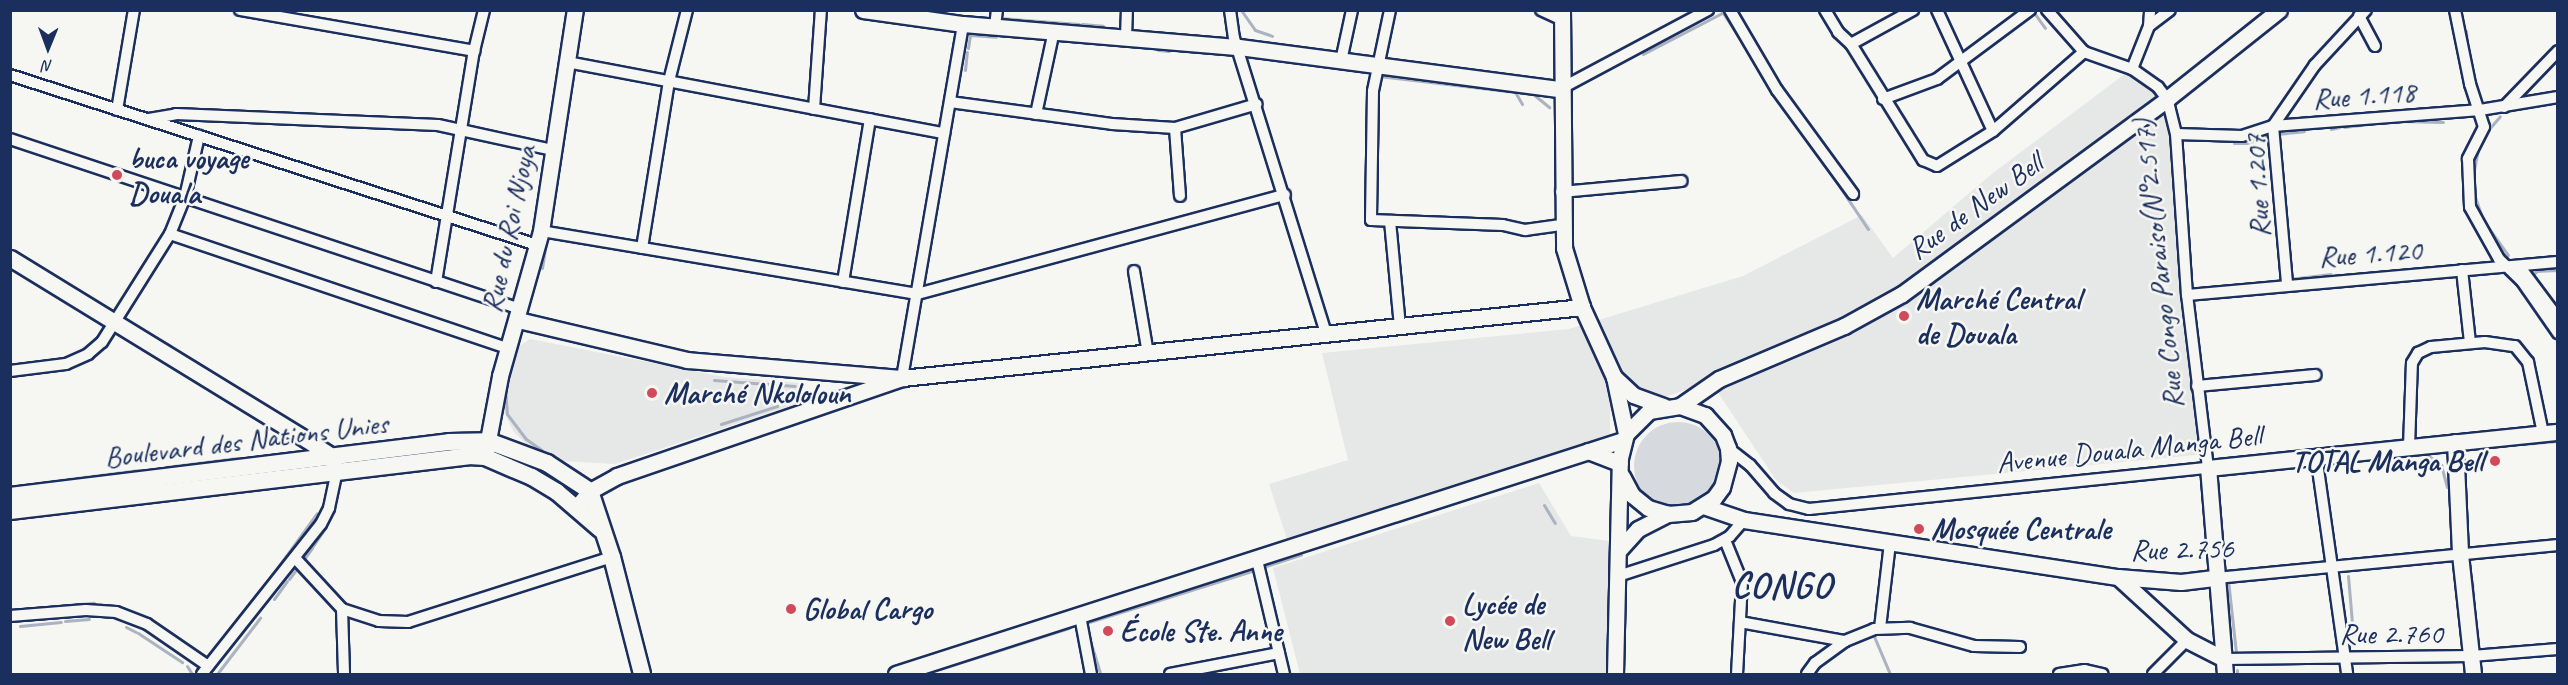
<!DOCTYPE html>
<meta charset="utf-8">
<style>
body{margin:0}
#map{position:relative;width:2568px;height:685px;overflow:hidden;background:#f6f6f2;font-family:Caveat,sans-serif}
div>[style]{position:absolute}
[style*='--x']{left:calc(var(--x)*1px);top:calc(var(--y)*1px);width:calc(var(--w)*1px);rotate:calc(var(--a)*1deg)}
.built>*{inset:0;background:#e6e7e7}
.green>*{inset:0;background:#d6d9dd}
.round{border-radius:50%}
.stream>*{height:3px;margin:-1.5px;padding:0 1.5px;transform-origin:1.5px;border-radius:1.5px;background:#abb2c0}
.roads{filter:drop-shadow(2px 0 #1b2f5e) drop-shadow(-2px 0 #1b2f5e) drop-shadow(0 2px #1b2f5e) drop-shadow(0 -2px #1b2f5e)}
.street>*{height:10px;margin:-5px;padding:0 5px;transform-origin:5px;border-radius:5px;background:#f6f6f2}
.secondary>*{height:15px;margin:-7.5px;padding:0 7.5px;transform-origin:7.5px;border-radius:7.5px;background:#f6f6f2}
.primary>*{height:16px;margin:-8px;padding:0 8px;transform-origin:8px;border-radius:8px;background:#f6f6f2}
.dots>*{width:16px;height:16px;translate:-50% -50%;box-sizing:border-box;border:3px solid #f6f6f2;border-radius:50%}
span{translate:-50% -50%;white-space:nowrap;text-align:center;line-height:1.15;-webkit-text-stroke:5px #f6f6f2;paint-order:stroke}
.street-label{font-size:30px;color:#1b2f5e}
.poi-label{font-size:30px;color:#1b2f5e;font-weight:700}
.left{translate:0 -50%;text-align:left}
.right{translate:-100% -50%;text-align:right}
.district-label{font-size:36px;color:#1b2f5e;font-weight:700;letter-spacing:1.5px}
.frame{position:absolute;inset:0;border:12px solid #1b2f5e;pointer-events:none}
.north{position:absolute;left:18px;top:18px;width:60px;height:60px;-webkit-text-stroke:4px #f6f6f2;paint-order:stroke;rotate:181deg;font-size:16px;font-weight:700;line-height:24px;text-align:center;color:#1b2f5e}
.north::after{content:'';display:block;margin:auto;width:21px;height:27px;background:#1b2f5e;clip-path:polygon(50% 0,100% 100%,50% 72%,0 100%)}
</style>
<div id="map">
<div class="built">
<i style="clip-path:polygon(2126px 73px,2165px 91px,2176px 123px,2206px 454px,1794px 493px,1776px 480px,1717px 391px,1703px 384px,1644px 404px,1610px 410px,1610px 439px,1287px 539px,1269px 484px,1348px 460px,1322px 353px,1569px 329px,1743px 276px,1862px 215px,1893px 258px,1993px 173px)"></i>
<i style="clip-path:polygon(530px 339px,724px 377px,802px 383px,802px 402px,615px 464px,563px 461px,534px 452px,513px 431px,502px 407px,503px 382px,512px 351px)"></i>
<i style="clip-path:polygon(1539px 483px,1571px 536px,1616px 542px,1613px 674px,1300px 674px,1273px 568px)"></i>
</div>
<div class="green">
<i class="round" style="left:1634px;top:422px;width:88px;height:88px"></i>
</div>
<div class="stream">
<i style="--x:1241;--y:10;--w:24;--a:55"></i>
<i style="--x:1255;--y:30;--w:18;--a:19"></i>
<i style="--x:1721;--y:10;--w:53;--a:56.6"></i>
<i style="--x:2032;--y:10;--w:22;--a:54"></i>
<i style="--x:1000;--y:18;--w:79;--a:4.3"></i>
<i style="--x:1082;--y:24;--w:21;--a:5"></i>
<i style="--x:2466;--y:31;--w:15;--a:86"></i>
<i style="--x:968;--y:48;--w:13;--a:-81"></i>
<i style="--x:970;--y:35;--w:26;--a:4"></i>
<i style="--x:1158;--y:50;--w:11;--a:5"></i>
<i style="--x:1643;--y:54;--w:89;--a:-27.4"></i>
<i style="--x:965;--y:70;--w:18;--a:-84"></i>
<i style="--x:1379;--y:76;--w:155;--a:6.7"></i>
<i style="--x:1533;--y:94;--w:21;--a:39"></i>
<i style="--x:2541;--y:76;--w:13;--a:-48"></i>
<i style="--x:1515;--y:92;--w:14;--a:60"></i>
<i style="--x:2522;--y:98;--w:19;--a:-51"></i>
<i style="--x:2308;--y:117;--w:49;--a:-3.5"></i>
<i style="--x:2281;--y:120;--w:26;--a:-7"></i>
<i style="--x:2401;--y:121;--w:42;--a:1.4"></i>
<i style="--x:2344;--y:127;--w:23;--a:-7"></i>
<i style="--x:2331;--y:129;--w:9;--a:-13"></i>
<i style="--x:2488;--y:130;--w:18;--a:-49"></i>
<i style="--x:2277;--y:134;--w:27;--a:-6"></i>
<i style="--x:2234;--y:143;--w:13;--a:0"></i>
<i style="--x:2247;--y:143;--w:24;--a:-19"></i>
<i style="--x:562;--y:149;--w:8;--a:-83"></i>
<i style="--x:1819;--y:156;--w:88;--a:56.1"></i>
<i style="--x:2473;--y:175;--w:26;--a:-79"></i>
<i style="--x:2474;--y:194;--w:28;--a:71"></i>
<i style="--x:2483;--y:220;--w:43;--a:54.5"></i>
<i style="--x:10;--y:249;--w:37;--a:33"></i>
<i style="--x:542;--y:268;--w:33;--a:-81"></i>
<i style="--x:49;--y:274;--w:76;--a:31.6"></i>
<i style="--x:2531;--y:276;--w:8;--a:-40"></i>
<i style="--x:2537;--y:271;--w:21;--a:-3"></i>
<i style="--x:2272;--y:281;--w:59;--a:-6.8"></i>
<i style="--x:120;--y:318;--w:58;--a:28.8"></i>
<i style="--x:714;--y:380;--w:81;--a:4.2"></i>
<i style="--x:505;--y:387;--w:27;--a:86"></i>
<i style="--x:507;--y:414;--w:31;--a:53"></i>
<i style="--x:526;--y:439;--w:19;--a:35"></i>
<i style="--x:721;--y:424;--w:59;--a:-17.8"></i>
<i style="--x:2413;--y:439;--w:103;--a:-5.5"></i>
<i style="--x:2396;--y:440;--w:10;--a:-6"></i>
<i style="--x:2523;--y:444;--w:35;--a:-5"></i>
<i style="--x:2426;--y:454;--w:19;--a:36"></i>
<i style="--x:2441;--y:465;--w:23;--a:75"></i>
<i style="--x:166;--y:467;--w:72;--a:-7.2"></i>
<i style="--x:38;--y:483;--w:102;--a:-7.3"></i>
<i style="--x:1544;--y:505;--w:21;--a:59"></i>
<i style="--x:313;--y:546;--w:23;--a:-56"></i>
<i style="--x:304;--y:559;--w:14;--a:-54"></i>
<i style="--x:1263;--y:567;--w:40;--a:-18"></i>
<i style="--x:2348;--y:576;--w:47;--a:85.1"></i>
<i style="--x:289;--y:579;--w:15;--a:-53"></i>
<i style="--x:2228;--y:580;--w:72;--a:83.7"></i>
<i style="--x:2472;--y:581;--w:31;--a:86"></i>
<i style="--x:274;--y:599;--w:22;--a:-54"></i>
<i style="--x:100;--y:604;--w:13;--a:13"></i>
<i style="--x:2458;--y:605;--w:19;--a:84"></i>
<i style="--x:57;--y:606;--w:37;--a:-5"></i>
<i style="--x:248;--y:608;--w:117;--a:-54"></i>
<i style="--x:10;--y:610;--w:4;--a:0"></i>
<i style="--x:65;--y:621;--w:24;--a:-5"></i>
<i style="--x:1086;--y:623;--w:177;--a:-17.4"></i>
<i style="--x:20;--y:626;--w:41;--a:-5.6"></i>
<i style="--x:126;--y:627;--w:11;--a:27"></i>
<i style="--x:138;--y:633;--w:53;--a:33.4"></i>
<i style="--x:1873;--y:634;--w:43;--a:67"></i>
<i style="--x:1089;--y:637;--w:39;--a:73"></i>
<i style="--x:187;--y:666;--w:9;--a:58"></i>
<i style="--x:217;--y:674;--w:71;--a:-52.5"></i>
<i style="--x:924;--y:674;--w:152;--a:-17.6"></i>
<i style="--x:2237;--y:674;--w:4;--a:-90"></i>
</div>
<div class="roads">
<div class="street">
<i style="--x:240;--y:10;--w:238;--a:9.9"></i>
<i style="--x:1230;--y:10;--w:28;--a:82"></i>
<i style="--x:1234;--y:38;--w:312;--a:72.7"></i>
<i style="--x:1390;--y:10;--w:83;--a:101.9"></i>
<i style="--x:1373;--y:91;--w:129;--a:90.9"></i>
<i style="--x:1371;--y:220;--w:132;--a:2.2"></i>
<i style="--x:1503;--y:225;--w:23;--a:13"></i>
<i style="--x:1525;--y:230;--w:36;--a:-8"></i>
<i style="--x:1541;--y:10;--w:23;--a:25"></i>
<i style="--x:1730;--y:10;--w:93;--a:59.6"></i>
<i style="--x:1777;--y:90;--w:129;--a:53.8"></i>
<i style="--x:1825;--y:10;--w:26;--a:59"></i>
<i style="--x:1838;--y:32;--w:18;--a:43"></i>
<i style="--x:1851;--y:44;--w:137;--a:58.2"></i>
<i style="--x:1923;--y:160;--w:15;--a:23"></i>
<i style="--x:1937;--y:166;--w:66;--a:-32"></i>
<i style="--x:1993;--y:131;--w:121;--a:-41"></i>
<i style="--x:1937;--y:10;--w:133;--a:65.2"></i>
<i style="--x:2047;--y:10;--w:56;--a:48.6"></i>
<i style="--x:2084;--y:52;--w:51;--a:19.5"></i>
<i style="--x:2455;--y:10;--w:76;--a:78.5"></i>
<i style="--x:2470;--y:84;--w:45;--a:72"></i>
<i style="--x:2484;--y:127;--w:36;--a:117"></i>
<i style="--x:2468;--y:159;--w:48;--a:87.6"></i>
<i style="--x:2470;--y:207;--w:60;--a:60.9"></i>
<i style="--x:2499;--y:259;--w:30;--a:44"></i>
<i style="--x:2521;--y:280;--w:65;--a:55.1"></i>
<i style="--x:2359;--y:16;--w:34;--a:62"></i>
<i style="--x:995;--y:26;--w:16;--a:-83"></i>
<i style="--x:2149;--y:26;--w:26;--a:-37"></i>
<i style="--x:1126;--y:37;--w:27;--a:-88"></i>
<i style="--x:1851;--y:44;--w:71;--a:-28.7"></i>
<i style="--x:1341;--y:61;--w:52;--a:-77.8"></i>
<i style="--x:567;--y:62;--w:384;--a:10.7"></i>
<i style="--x:10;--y:75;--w:554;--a:17.88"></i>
<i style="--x:1560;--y:89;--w:168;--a:-28.1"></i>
<i style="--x:1883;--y:99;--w:58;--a:-20.3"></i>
<i style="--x:1937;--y:79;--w:116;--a:-36.6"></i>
<i style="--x:950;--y:102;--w:163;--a:7.7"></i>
<i style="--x:1112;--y:124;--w:63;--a:3.6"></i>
<i style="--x:1175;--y:128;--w:85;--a:-16.3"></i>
<i style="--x:2504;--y:107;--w:78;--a:-46"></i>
<i style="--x:814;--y:109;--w:99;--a:-86"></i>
<i style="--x:117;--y:110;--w:101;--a:-80.4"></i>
<i style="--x:1036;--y:114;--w:85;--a:-77.8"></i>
<i style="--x:149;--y:119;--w:27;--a:-10"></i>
<i style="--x:176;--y:114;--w:262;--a:2.4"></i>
<i style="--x:438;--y:125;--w:118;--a:12.3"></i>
<i style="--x:1175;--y:128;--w:68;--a:85.8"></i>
<i style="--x:2176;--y:134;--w:66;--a:1.7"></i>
<i style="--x:2242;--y:136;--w:33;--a:-18"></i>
<i style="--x:2273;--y:126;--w:208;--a:-4.4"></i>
<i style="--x:2480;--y:110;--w:79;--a:-9.5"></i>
<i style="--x:10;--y:139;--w:538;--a:18.43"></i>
<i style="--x:1561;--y:192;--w:121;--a:-5.2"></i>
<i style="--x:1390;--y:221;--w:105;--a:84.6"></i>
<i style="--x:541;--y:231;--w:381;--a:9.5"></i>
<i style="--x:917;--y:294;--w:381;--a:-15.1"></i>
<i style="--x:170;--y:234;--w:356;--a:18.7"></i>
<i style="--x:642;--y:248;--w:169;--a:-80.8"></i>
<i style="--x:669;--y:81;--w:73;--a:-75.8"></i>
<i style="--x:2520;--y:267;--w:64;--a:53.3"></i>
<i style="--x:2462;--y:270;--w:73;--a:83.7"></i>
<i style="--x:1134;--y:271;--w:84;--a:80.4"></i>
<i style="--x:436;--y:282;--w:234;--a:-80.7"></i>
<i style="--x:474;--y:51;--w:42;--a:-76.3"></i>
<i style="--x:843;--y:282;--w:165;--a:-80.6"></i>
<i style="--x:2287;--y:283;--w:158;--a:-95.1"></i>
<i style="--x:2273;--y:126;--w:74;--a:-55.5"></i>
<i style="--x:2315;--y:65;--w:75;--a:-47.2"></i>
<i style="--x:2187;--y:295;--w:372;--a:-5.1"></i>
<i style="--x:10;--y:371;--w:56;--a:-7.1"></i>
<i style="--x:66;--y:364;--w:24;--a:-24"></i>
<i style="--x:88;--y:354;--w:18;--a:-41"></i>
<i style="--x:102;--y:342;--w:128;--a:-57.8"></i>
<i style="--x:170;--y:234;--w:40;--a:-68"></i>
<i style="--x:185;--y:197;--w:63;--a:-77.1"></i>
<i style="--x:902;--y:378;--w:359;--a:-80.2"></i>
<i style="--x:2197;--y:386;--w:119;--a:-5.3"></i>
<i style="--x:2409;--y:447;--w:84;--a:-88"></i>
<i style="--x:2412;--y:363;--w:12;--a:-59"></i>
<i style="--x:2418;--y:353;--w:14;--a:-25"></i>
<i style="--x:2431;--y:347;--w:54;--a:-5.3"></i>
<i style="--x:2485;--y:342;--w:30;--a:8"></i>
<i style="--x:2515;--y:346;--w:21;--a:51"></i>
<i style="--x:2528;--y:362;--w:73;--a:78.1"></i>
<i style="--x:1728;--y:448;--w:28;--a:38"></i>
<i style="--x:1750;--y:465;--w:37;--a:49"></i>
<i style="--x:1774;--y:493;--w:19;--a:36"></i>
<i style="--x:1789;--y:504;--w:21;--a:14"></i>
<i style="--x:1809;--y:509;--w:401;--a:-5.9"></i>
<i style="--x:2208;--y:468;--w:174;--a:-96.9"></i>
<i style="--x:2187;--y:295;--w:161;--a:-93.9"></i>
<i style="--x:2176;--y:134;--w:36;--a:-104"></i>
<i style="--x:2167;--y:99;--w:15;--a:-127"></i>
<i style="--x:2158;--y:87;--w:32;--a:-145"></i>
<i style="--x:2132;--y:69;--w:46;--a:-68.4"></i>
<i style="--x:2149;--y:26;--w:16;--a:-86"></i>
<i style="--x:2316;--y:455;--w:221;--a:81.9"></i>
<i style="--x:1725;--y:540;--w:45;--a:68"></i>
<i style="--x:1742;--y:582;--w:92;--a:93.1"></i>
<i style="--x:295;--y:558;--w:69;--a:47.3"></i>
<i style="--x:342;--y:609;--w:65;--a:88.2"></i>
<i style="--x:1257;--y:560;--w:117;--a:76.7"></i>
<i style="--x:1618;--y:576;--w:101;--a:-17.9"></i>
<i style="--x:1714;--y:545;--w:18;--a:-29"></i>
<i style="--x:1730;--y:536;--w:21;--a:-49"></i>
<i style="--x:2216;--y:578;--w:344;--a:-5.5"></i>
<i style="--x:342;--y:609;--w:39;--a:18"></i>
<i style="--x:379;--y:621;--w:29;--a:2"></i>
<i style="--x:408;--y:622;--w:214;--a:-17.7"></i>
<i style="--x:10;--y:616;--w:76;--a:-4.5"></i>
<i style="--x:86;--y:610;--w:30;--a:4"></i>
<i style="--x:116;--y:612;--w:33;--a:21"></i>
<i style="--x:147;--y:624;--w:74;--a:34.5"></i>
<i style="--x:1080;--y:616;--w:59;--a:79.3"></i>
<i style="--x:1740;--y:622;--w:107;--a:10.3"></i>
<i style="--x:1880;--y:628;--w:86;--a:-83.3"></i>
<i style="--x:2224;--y:659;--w:248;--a:-0.7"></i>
<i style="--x:2472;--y:656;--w:86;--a:-4.7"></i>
<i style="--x:202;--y:674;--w:191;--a:-51.6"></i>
<i style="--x:321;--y:524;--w:18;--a:-63"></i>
<i style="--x:329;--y:508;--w:39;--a:-78"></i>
<i style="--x:1170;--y:674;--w:111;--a:-10.9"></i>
<i style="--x:1807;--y:674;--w:14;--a:-54"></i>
<i style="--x:1815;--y:663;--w:37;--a:-36"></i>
<i style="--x:1845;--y:641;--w:31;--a:-22"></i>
<i style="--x:1874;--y:629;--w:36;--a:-2"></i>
<i style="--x:1910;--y:628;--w:66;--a:15.7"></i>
<i style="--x:1974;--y:646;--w:46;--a:1.2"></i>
<i style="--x:2059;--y:674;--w:26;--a:-9"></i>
<i style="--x:2085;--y:670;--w:18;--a:13"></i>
<i style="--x:2153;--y:674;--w:48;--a:-45"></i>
</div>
<div class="secondary">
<i style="--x:863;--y:10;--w:101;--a:8"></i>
<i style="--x:963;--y:24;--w:277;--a:4.8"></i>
<i style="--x:1239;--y:47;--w:324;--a:7.5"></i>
<i style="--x:1562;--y:10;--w:238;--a:89.5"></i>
<i style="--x:1564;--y:248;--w:62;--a:73"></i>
<i style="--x:1582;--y:307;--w:77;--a:65.4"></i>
<i style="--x:1614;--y:377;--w:58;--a:78.1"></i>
<i style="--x:10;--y:258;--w:348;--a:31.5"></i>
<i style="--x:307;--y:440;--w:30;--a:33"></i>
<i style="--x:332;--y:456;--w:6;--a:72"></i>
<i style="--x:518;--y:320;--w:174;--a:13.3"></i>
<i style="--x:687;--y:360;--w:216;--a:4.8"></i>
<i style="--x:1614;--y:377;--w:26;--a:43"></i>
<i style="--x:1633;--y:395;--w:33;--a:20"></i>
<i style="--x:1680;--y:406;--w:47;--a:-34.7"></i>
<i style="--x:1719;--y:379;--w:136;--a:-23"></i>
<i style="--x:1844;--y:326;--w:66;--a:-28.9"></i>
<i style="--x:1902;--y:294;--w:329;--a:-36.3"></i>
<i style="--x:2167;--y:99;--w:143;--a:-38.5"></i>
<i style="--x:2455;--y:442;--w:112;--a:87.4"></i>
<i style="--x:2460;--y:554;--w:121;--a:83.8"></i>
<i style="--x:486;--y:451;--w:76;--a:-79.4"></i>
<i style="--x:500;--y:376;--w:151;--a:-74.2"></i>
<i style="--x:541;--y:231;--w:224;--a:-81.3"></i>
<i style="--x:1588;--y:451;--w:34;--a:21"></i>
<i style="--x:1703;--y:506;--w:43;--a:18.9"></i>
<i style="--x:1744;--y:520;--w:378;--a:8.7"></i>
<i style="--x:2118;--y:577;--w:63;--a:4.5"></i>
<i style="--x:2181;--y:582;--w:35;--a:-7"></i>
<i style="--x:576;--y:508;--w:22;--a:-51"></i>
<i style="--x:590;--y:491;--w:31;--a:-29"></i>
<i style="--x:617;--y:476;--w:301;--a:-19"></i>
<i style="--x:902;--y:378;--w:684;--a:-5.96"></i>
<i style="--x:1619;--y:550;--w:28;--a:-48"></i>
<i style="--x:1638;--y:529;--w:34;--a:-27"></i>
<i style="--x:2118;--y:577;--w:93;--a:42.4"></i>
<i style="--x:2187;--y:640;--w:42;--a:27.2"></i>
<i style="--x:896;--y:674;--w:764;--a:-17.84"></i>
<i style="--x:1615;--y:674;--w:216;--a:-88.7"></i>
<i style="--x:1620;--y:458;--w:25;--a:-76"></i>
<i style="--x:1626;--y:434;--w:33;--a:-45"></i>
<i style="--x:1649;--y:411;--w:31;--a:-9"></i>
<i style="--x:1680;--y:406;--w:27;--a:20"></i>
<i style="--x:1705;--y:415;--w:27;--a:48"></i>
<i style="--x:1723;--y:435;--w:14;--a:69"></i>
<i style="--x:1728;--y:448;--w:13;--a:86"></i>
<i style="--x:1729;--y:461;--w:27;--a:105"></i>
<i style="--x:1722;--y:487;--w:14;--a:126"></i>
<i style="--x:1714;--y:498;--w:26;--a:148"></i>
<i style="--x:1692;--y:512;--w:24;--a:175"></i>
<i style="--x:1668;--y:514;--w:21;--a:-163"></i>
<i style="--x:1648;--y:508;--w:21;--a:-141"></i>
<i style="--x:1632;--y:495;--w:21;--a:-118"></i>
<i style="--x:2225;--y:674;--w:207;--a:-94.7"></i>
<i style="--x:2208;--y:468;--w:352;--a:-5.9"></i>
</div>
<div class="primary">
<i style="--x:10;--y:496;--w:442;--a:-7"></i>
<i style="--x:449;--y:442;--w:39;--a:-1"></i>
<i style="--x:488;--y:441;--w:63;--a:20.4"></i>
<i style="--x:547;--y:463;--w:51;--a:33.1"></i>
<i style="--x:590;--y:491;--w:70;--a:71.6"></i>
<i style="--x:612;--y:557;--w:121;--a:75.6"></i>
<i style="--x:10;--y:511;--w:462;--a:-6.8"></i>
<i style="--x:469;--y:456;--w:16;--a:4"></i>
<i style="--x:485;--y:457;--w:51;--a:23.1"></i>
<i style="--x:532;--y:477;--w:29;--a:31"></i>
<i style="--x:557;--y:492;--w:57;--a:40.7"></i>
</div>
</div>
<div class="dots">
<i style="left:117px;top:175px;background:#d1495b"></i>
<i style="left:1904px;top:316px;background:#d1495b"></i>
<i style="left:652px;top:393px;background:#d1495b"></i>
<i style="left:2495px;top:461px;background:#d1495b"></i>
<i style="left:1919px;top:529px;background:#d1495b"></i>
<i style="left:791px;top:609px;background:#d1495b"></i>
<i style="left:1450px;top:621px;background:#d1495b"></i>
<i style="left:1108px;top:631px;background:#d1495b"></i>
</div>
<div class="street-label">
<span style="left:2364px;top:95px;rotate:-4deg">Rue 1.118</span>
<span style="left:2257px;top:186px;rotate:-93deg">Rue 1.207</span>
<span style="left:1975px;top:206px;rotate:-36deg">Rue de New Bell</span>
<span style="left:508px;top:229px;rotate:-78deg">Rue du Roi Njoya</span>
<span style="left:2370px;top:253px;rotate:-4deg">Rue 1.120</span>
<span style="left:2158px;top:264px;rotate:-96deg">Rue Congo Paraiso(N°2.517)</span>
<span style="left:246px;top:440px;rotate:-7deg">Boulevard des Nations Unies</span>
<span style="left:2129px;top:449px;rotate:-6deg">Avenue Douala Manga Bell</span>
<span style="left:2182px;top:549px;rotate:-1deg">Rue 2.756</span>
<span style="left:2391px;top:633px">Rue 2.760</span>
</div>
<div class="poi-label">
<span class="left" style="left:129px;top:175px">buca voyage<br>Douala</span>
<span class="left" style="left:1916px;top:316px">Marché Central<br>de Douala</span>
<span class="left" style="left:664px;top:393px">Marché Nkololoun</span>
<span class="right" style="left:2483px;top:461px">TOTAL Manga Bell</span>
<span class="left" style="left:1931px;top:529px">Mosquée Centrale</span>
<span class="left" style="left:1462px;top:621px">Lycée de<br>New Bell</span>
<span class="left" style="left:803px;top:609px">Global Cargo</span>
<span class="left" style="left:1120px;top:631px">École Ste. Anne</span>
</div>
<div class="district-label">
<span style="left:1782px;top:586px">CONGO</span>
</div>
<div class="frame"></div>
<div class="north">N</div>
</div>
